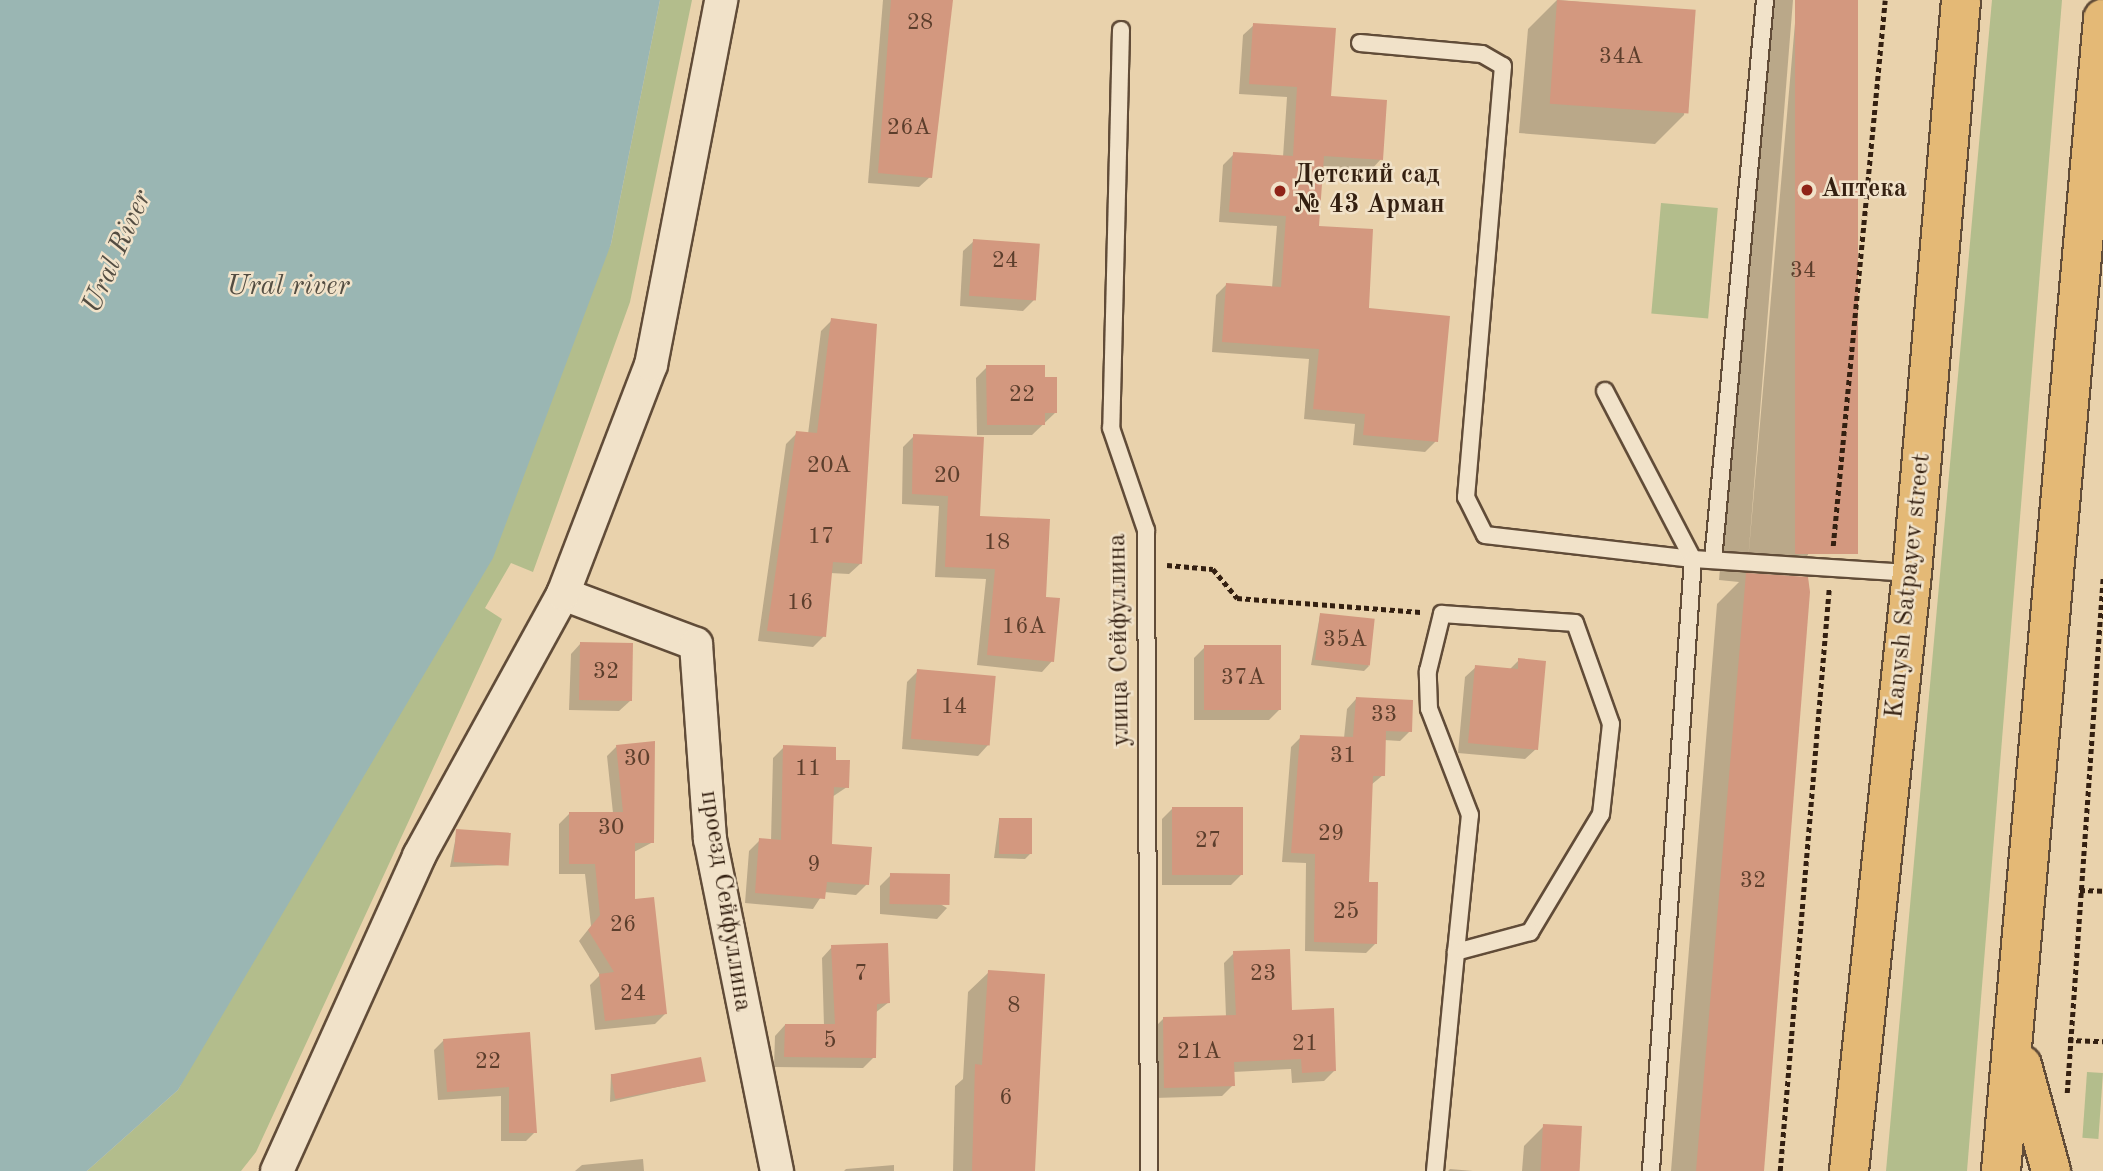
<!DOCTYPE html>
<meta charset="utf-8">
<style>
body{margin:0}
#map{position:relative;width:2103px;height:1171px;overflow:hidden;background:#e9d2ac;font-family:"Old Standard TT",serif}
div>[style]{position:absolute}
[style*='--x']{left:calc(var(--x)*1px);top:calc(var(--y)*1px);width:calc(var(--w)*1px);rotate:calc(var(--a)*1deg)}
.green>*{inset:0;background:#b3bd8c;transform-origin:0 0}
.water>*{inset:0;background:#9ab6b3}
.shadow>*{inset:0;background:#0003}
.building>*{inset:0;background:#d3987f;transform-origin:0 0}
.path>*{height:4.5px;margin-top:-2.25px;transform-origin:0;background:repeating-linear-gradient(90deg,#342011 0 5px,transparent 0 8.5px)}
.roads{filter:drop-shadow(2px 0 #614c38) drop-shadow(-2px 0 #614c38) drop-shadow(0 2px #614c38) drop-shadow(0 -2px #614c38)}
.lane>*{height:16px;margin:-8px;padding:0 8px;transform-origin:8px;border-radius:8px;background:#f1e2c9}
.street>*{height:32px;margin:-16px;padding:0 16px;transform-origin:16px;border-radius:16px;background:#f1e2c9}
.primary>*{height:38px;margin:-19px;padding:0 19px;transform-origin:19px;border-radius:19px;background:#e4b976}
.dots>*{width:19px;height:19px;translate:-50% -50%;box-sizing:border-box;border:4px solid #f1e2c9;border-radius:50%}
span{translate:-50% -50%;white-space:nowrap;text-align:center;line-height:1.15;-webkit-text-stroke:5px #f1e2c9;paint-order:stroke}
.number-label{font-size:23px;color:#5c3e2c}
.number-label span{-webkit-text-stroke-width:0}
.poi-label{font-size:26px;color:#342011;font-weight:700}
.left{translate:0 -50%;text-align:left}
.street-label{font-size:26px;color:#342011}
.water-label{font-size:28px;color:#534d42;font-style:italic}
</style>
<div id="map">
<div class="green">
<i style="clip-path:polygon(660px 0,692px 0,630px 302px,533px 572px,511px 563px,485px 608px,502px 619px,256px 1152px,241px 1171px,87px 1171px,178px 1090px,611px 244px)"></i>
<i style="clip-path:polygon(1992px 0,2062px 0,1967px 1171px,1886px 1171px)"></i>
<i style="left:1661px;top:203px;width:57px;height:111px;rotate:5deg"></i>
<i style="left:2087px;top:1072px;width:16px;height:66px;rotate:4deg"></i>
</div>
<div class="water">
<i style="clip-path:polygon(0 0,660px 0,611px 244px,493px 558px,178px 1090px,87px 1171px,0 1171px)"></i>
</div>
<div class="shadow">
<i style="clip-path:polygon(883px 0,952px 0,930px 177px,919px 187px,868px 183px)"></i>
<i style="clip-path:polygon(1557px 0,1694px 12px,1684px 115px,1655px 144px,1519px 133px,1528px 29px)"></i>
<i style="clip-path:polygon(1769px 0,1793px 0,1748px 561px,1797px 0,1856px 0,1808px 555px,1786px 577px,1762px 1171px,1671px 1171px,1717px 604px,1739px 582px,1719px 580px)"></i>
<i style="clip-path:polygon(1254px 25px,1381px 159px,1371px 170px,1321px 166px,1317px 227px,1436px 441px,1425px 452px,1353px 445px,1355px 424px,1304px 419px,1309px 359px,1212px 352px,1216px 295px,1227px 284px,1272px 288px,1277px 226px,1219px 222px,1223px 165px,1234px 154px,1283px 157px,1287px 97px,1239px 94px,1243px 35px)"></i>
<i style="clip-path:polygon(974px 241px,1034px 300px,1023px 311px,960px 306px,963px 251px)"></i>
<i style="clip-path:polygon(832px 320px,860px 564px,849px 574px,830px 573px,824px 636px,813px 647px,758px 641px,786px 444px,797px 433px,808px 434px,821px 331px)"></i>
<i style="clip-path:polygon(987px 367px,1044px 378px,1056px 412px,1032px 435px,977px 435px,976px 378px)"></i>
<i style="clip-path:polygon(914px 436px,1044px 598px,1052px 661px,1042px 672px,977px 665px,986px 579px,935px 577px,939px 506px,902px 504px,903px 447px)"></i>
<i style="clip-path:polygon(1320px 615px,1369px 666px,1364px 671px,1311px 665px)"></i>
<i style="clip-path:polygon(581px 643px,630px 701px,619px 711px,569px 710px,571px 654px)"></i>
<i style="clip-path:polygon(1205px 647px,1280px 709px,1269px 720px,1194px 720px,1194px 658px)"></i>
<i style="clip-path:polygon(1519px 660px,1536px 749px,1525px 759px,1458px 753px,1465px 677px,1476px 667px,1509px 670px)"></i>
<i style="clip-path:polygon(918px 671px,988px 745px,978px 756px,902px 749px,907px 682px)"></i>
<i style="clip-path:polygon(1356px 699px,1410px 731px,1400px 741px,1384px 740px,1383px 775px,1371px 785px,1367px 884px,1376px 943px,1366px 953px,1305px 951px,1306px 863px,1282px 862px,1291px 747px,1301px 737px,1344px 738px,1347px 709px)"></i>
<i style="clip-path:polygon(617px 746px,653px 842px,634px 852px,634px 901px,665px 1014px,655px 1024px,595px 1030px,590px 985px,600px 975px,579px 941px,591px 926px,585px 874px,559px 874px,559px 824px,569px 814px,613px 813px,607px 756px)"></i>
<i style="clip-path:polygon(784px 747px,834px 762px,847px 787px,832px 797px,831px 846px,867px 884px,856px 895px,824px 892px,813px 909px,745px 903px,749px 851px,760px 840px,771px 841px,773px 758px)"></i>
<i style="clip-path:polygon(1173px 808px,1241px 875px,1231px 885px,1162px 885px,1162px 819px)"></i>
<i style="clip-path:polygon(999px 820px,1030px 854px,1025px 859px,994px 858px)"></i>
<i style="clip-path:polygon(457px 831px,507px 865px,450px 867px)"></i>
<i style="clip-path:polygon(891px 875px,947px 908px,937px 919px,880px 914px,880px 886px)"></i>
<i style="clip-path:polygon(832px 947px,889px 1002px,875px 1013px,874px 1057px,863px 1068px,774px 1067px,775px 1036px,785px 1025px,824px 1026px,822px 958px)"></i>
<i style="clip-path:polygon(1234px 953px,1334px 1071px,1324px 1081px,1292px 1083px,1291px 1069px,1233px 1072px,1233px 1085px,1222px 1096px,1154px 1098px,1153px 1029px,1163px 1019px,1226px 1017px,1224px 963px)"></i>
<i style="clip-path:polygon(989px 972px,1034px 1171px,953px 1171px,955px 1086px,963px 1079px,968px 992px)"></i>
<i style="clip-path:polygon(529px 1034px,535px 1132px,526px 1141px,501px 1141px,501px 1096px,438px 1100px,434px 1050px,443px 1041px)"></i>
<i style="clip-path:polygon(611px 1074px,704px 1081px,610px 1102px)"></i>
<i style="clip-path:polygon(1544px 1126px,1577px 1171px,1522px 1171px,1524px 1146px)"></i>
<i style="clip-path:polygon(643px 1159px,644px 1171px,575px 1171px,582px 1165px)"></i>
<i style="clip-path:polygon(894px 1165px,894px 1171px,844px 1171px,846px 1169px)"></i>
<i style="clip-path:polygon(1450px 1169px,1473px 1171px,1448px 1171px)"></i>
</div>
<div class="building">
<i style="clip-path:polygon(891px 0,953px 0,932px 178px,878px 173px)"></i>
<i style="left:1557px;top:0;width:139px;height:104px;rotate:4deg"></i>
<i style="left:1795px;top:0;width:63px;height:554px"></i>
<i style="clip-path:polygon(1253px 23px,1336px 28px,1331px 96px,1387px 100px,1383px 160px,1324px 156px,1319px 226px,1373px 229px,1369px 308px,1450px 316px,1438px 442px,1363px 435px,1365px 414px,1313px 409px,1319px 349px,1222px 342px,1226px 283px,1281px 287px,1286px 216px,1229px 212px,1233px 152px,1293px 156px,1297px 87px,1249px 84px)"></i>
<i style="left:973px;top:239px;width:67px;height:57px;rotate:4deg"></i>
<i style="clip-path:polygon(831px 318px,877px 324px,862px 564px,833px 562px,826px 637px,767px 631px,796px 431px,817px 433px)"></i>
<i style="clip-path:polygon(986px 365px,1045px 365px,1045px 377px,1057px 377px,1057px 413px,1045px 413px,1045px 425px,987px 425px)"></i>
<i style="clip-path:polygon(913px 434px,984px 437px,980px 516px,1050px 519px,1046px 597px,1060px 598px,1054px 662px,987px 655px,995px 569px,945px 567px,948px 496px,912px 494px)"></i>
<i style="clip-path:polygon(1746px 573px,1808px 577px,1810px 592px,1764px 1171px,1696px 1171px)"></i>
<i style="left:1320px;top:613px;width:55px;height:47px;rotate:6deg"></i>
<i style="left:580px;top:642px;width:53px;height:58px;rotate:1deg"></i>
<i style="left:1281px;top:645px;width:65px;height:77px;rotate:90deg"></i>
<i style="clip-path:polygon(1518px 658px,1546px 661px,1538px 750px,1468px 743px,1475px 665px,1518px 669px)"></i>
<i style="left:917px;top:669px;width:79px;height:70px;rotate:5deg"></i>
<i style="clip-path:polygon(1356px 697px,1413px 700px,1412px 732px,1386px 731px,1385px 776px,1373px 776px,1369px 882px,1378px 882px,1377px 944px,1314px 942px,1315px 854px,1291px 853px,1300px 735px,1353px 737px)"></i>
<i style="clip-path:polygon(655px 741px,654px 843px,635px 843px,635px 899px,654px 897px,667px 1014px,605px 1021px,599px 974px,614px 972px,588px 930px,600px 915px,595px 864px,569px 864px,569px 812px,623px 812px,616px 745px)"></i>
<i style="clip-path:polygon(783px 745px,836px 747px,836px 760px,850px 760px,849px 788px,834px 787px,832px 844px,872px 847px,869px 885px,827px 882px,825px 899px,755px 893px,759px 838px,781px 840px)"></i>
<i style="left:1172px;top:807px;width:71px;height:68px"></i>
<i style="left:999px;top:818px;width:33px;height:36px"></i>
<i style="left:456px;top:829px;width:55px;height:33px;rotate:4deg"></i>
<i style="left:890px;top:873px;width:60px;height:31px;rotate:1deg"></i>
<i style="clip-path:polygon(888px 943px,890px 1003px,877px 1004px,876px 1058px,784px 1057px,785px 1024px,835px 1024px,831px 945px)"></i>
<i style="clip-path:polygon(1290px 949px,1292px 1010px,1334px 1008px,1336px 1071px,1302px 1073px,1301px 1059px,1234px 1062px,1235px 1086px,1164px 1088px,1163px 1017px,1236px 1015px,1233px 951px)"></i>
<i style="clip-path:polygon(988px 970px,1045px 974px,1035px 1171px,972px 1171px,975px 1064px,982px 1065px)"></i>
<i style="clip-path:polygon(530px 1032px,537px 1133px,509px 1133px,509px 1087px,447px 1092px,443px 1039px)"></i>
<i style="left:701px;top:1057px;width:25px;height:92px;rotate:79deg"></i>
<i style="left:1543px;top:1124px;width:39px;height:47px;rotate:3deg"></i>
</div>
<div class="path">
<i style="--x:1833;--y:546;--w:548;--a:-84.56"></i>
<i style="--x:1167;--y:565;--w:46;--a:5"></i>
<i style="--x:1213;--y:569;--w:38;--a:50"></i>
<i style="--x:1237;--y:598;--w:184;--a:4.4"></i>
<i style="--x:2080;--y:890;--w:23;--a:2"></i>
<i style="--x:2068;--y:1040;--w:35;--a:2"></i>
<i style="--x:2067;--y:1093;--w:517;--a:-86.01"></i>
<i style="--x:1780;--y:1171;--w:584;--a:-85.19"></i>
</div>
<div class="roads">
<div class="lane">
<i style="--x:1121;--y:30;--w:398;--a:91.4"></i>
<i style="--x:1111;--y:428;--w:108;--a:71.1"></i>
<i style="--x:1146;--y:530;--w:641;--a:89.73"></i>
<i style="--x:1360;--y:43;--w:122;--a:5.2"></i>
<i style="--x:1482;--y:54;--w:24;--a:30"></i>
<i style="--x:1503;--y:66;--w:433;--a:94.9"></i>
<i style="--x:1466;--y:497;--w:42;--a:63.4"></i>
<i style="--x:1485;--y:535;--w:209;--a:6.6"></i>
<i style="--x:1693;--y:559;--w:219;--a:3.7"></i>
<i style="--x:1605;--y:391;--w:190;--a:62.4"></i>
<i style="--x:1693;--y:559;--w:613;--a:93.93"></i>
<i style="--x:1713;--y:560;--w:562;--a:-84.69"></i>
<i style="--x:1435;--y:1171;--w:220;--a:-84.5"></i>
<i style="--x:1456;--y:952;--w:138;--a:-84.2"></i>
<i style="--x:1470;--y:815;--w:114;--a:-111.1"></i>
<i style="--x:1429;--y:709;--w:38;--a:-92"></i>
<i style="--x:1428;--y:671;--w:59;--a:-76.2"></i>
<i style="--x:1442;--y:614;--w:133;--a:3.9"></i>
<i style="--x:1575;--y:623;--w:107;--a:70.4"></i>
<i style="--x:1611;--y:724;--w:91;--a:96.3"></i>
<i style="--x:1601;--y:814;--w:138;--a:121"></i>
<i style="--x:1530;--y:932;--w:77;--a:164.9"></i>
</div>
<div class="street">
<i style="--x:563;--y:594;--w:142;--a:20.6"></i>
<i style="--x:696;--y:644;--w:196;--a:85.9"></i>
<i style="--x:710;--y:839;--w:339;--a:78.6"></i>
<i style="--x:277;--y:1171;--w:346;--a:-65.7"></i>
<i style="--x:419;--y:856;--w:299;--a:-61.2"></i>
<i style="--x:563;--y:594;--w:245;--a:-69"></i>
<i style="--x:651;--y:365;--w:372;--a:-79.1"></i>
</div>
<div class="primary">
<i style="--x:2022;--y:1065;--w:110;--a:74.7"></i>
<i style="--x:1849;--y:1171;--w:601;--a:-83.99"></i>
<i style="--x:1912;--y:573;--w:575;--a:-85.11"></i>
<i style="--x:2001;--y:1171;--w:1157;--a:-84.94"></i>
</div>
</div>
<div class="dots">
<i style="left:1807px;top:190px;background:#8f2418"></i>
<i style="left:1280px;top:191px;background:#8f2418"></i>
</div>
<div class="number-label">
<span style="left:920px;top:23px">28</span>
<span style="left:1621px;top:57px">34А</span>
<span style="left:909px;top:128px">26А</span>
<span style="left:1005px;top:261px">24</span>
<span style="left:1803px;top:271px">34</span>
<span style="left:1022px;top:395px">22</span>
<span style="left:829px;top:466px">20А</span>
<span style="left:947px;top:476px">20</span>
<span style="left:821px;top:537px">17</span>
<span style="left:997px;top:543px">18</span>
<span style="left:800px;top:603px">16</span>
<span style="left:1024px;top:627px">16А</span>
<span style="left:1345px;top:640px">35А</span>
<span style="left:606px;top:672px">32</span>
<span style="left:1243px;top:678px">37А</span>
<span style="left:954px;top:707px">14</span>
<span style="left:1384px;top:715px">33</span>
<span style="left:1343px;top:756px">31</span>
<span style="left:637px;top:759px">30</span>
<span style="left:808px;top:769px">11</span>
<span style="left:611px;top:828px">30</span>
<span style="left:1331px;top:834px">29</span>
<span style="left:1208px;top:841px">27</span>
<span style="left:814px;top:865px">9</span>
<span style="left:1753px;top:881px">32</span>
<span style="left:1346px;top:912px">25</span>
<span style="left:623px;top:925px">26</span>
<span style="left:861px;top:974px">7</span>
<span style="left:1263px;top:974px">23</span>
<span style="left:633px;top:994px">24</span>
<span style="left:1014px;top:1006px">8</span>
<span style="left:830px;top:1041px">5</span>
<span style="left:1305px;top:1044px">21</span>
<span style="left:1199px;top:1052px">21А</span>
<span style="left:488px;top:1062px">22</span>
<span style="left:1006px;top:1098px">6</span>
</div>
<div class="poi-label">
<span class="left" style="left:1294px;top:191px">Детский сад<br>№ 43 Арман</span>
<span class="left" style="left:1821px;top:190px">Аптека</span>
</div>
<div class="street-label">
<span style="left:1909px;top:586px;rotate:-84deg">Kanysh Satpayev street</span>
<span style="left:1120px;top:640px;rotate:-91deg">улица Сейфуллина</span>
<span style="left:725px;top:901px;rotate:81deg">проезд Сейфуллина</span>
</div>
<div class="water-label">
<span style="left:118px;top:252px;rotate:-66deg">Ural River</span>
<span style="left:288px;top:287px">Ural river</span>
</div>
</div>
